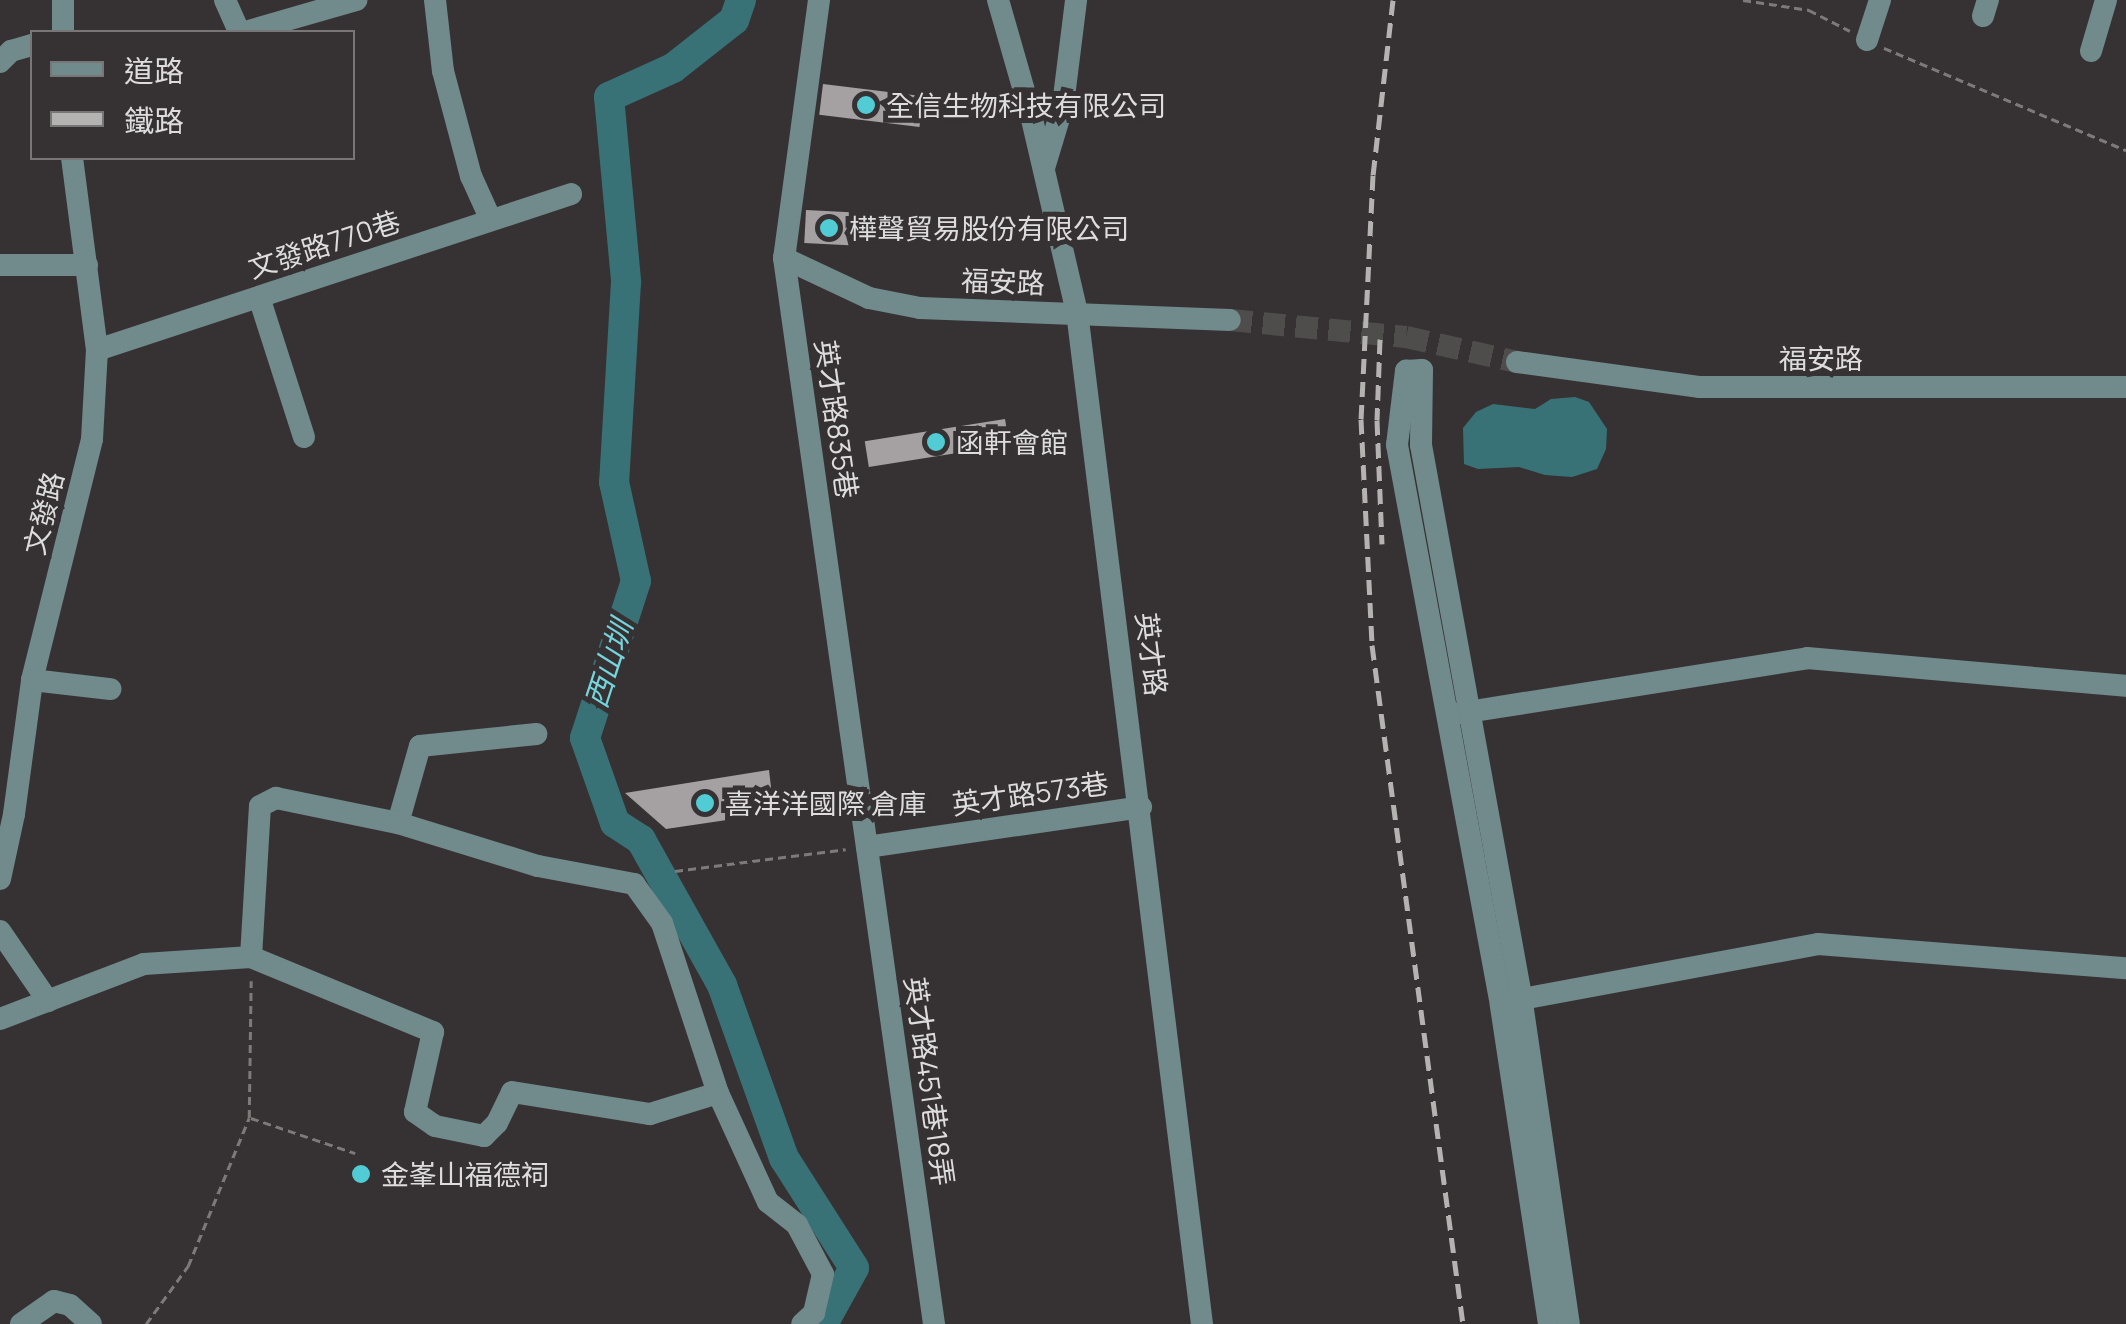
<!DOCTYPE html>
<meta charset="utf-8">
<style>
body{margin:0}
#map{position:relative;width:2126px;height:1324px;overflow:hidden;background:#363233;font-family:Manrope,"Noto Sans TC",sans-serif}
div>[style]{position:absolute}
[style*='--x']{left:calc(var(--x)*1px);top:calc(var(--y)*1px);width:calc(var(--w)*1px);rotate:calc(var(--a)*1deg)}
.water>*{inset:0;background:#387277}
.river>*{height:30px;margin:-15px;padding:0 15px;transform-origin:15px;border-radius:15px;background:#387277}
.building>*{inset:0;background:#a5a0a1;transform-origin:0 0}
.minor-tunnel>*{height:22px;margin-top:-11px;transform-origin:0;background:repeating-linear-gradient(90deg,#4f4c4c 0 22px,transparent 0 33px)}
.path>*{height:2.5px;margin-top:-1.25px;transform-origin:0;background:repeating-linear-gradient(90deg,#7d7a7a 0 8px,transparent 0 13px)}
.minor>*{height:22px;margin:-11px;padding:0 11px;transform-origin:11px;border-radius:11px;background:#718a8b}
.rail>*{height:5px;margin-top:-2.5px;transform-origin:0;background:repeating-linear-gradient(90deg,#b5b2b2 0 15px,transparent 0 23px)}
.dots>*{width:28px;height:28px;translate:-50% -50%;box-sizing:border-box;border:5px solid #363233;border-radius:50%}
span{translate:-50% -50%;white-space:nowrap;text-align:center;line-height:1.15;-webkit-text-stroke:10px #363233;paint-order:stroke}
.poi-label{font-size:28px;color:#dedcdc}
.left{translate:0 -50%;text-align:left}
.street-label{font-size:28px;color:#dedcdc}
.water-label{font-size:30px;color:#75d5dd;font-style:italic}
.legend{position:absolute;left:30px;top:30px;width:325px;height:130px;box-sizing:border-box;background:#363233;border:2px solid #797677;margin:0;padding:12px 18px;list-style:none;font-size:30px;color:#dedcdc}
.legend li{display:flex;align-items:center;gap:20px;height:50px}
.legend b{width:50px;border:2px solid #797677}
</style>
<div id="map">
<div class="water">
<i style="clip-path:polygon(1575px 397px,1589px 402px,1607px 429px,1606px 449px,1597px 469px,1572px 477px,1545px 475px,1519px 467px,1478px 469px,1464px 464px,1463px 428px,1476px 412px,1493px 404px,1535px 409px,1551px 399px)"></i>
</div>
<div class="river">
<i style="--x:741;--y:0;--w:21;--a:109"></i>
<i style="--x:734;--y:20;--w:78;--a:141.8"></i>
<i style="--x:673;--y:68;--w:70;--a:155.6"></i>
<i style="--x:609;--y:97;--w:186;--a:84.7"></i>
<i style="--x:626;--y:282;--w:200;--a:93.4"></i>
<i style="--x:614;--y:482;--w:101;--a:77.5"></i>
<i style="--x:636;--y:581;--w:165;--a:108"></i>
<i style="--x:585;--y:738;--w:90;--a:70.6"></i>
<i style="--x:615;--y:823;--w:31;--a:33"></i>
<i style="--x:641;--y:840;--w:166;--a:60.8"></i>
<i style="--x:722;--y:985;--w:184;--a:70.3"></i>
<i style="--x:784;--y:1158;--w:130;--a:57.5"></i>
<i style="--x:854;--y:1268;--w:64;--a:119"></i>
</div>
<div class="building">
<i style="left:823px;top:84px;width:101px;height:31px;rotate:7deg"></i>
<i style="left:806px;top:210px;width:54px;height:33px;rotate:3deg"></i>
<i style="left:1005px;top:419px;width:26px;height:142px;rotate:81deg"></i>
<i style="clip-path:polygon(769px 770px,774px 813px,666px 829px,625px 793px)"></i>
</div>
<div class="minor-tunnel">
<i style="--x:1230;--y:320;--w:177;--a:5.5"></i>
<i style="--x:1406;--y:337;--w:114;--a:12.7"></i>
</div>
<div class="path">
<i style="--x:1743;--y:0;--w:67;--a:8.6"></i>
<i style="--x:1809;--y:10;--w:46;--a:27.1"></i>
<i style="--x:1884;--y:48;--w:263;--a:22.9"></i>
<i style="--x:675;--y:871;--w:172;--a:-7.3"></i>
<i style="--x:251;--y:1118;--w:110;--a:18.6"></i>
<i style="--x:146;--y:1324;--w:72;--a:-54.1"></i>
<i style="--x:188;--y:1266;--w:160;--a:-67.6"></i>
<i style="--x:249;--y:1118;--w:137;--a:-89.2"></i>
</div>
<div class="minor">
<i style="--x:63;--y:0;--w:32;--a:90"></i>
<i style="--x:225;--y:0;--w:35;--a:66"></i>
<i style="--x:435;--y:0;--w:71;--a:83.6"></i>
<i style="--x:443;--y:71;--w:109;--a:75.1"></i>
<i style="--x:471;--y:176;--w:48;--a:65.6"></i>
<i style="--x:819;--y:0;--w:260;--a:97.7"></i>
<i style="--x:784;--y:258;--w:1077;--a:81.99"></i>
<i style="--x:998;--y:0;--w:120;--a:74"></i>
<i style="--x:1031;--y:115;--w:202;--a:76.9"></i>
<i style="--x:1077;--y:312;--w:1020;--a:82.96"></i>
<i style="--x:1983;--y:16;--w:17;--a:-73"></i>
<i style="--x:245;--y:32;--w:116;--a:-16.1"></i>
<i style="--x:1867;--y:40;--w:42;--a:-72"></i>
<i style="--x:2091;--y:51;--w:53;--a:-73.6"></i>
<i style="--x:0;--y:62;--w:16;--a:-45"></i>
<i style="--x:11;--y:51;--w:22;--a:-16"></i>
<i style="--x:1044;--y:168;--w:66;--a:-73.2"></i>
<i style="--x:1063;--y:105;--w:106;--a:-82.9"></i>
<i style="--x:784;--y:258;--w:94;--a:25.2"></i>
<i style="--x:869;--y:298;--w:52;--a:11.1"></i>
<i style="--x:920;--y:308;--w:310;--a:2.2"></i>
<i style="--x:0;--y:265;--w:87;--a:0"></i>
<i style="--x:259;--y:297;--w:147;--a:72.2"></i>
<i style="--x:97;--y:350;--w:499;--a:-18.2"></i>
<i style="--x:1517;--y:362;--w:185;--a:7.8"></i>
<i style="--x:1700;--y:387;--w:426;--a:0"></i>
<i style="--x:32;--y:680;--w:79;--a:6.6"></i>
<i style="--x:1455;--y:714;--w:356;--a:-9"></i>
<i style="--x:1807;--y:658;--w:320;--a:5"></i>
<i style="--x:398;--y:823;--w:80;--a:-74.1"></i>
<i style="--x:420;--y:746;--w:117;--a:-5.9"></i>
<i style="--x:867;--y:847;--w:277;--a:-8.3"></i>
<i style="--x:0;--y:879;--w:66;--a:-77.8"></i>
<i style="--x:14;--y:814;--w:135;--a:-82.3"></i>
<i style="--x:32;--y:680;--w:248;--a:-76"></i>
<i style="--x:92;--y:439;--w:89;--a:-86.8"></i>
<i style="--x:97;--y:350;--w:194;--a:-97.4"></i>
<i style="--x:0;--y:931;--w:85;--a:55.6"></i>
<i style="--x:251;--y:957;--w:151;--a:-86.6"></i>
<i style="--x:260;--y:806;--w:18;--a:-27"></i>
<i style="--x:276;--y:798;--w:125;--a:11.6"></i>
<i style="--x:398;--y:823;--w:146;--a:17.1"></i>
<i style="--x:538;--y:866;--w:98;--a:10.6"></i>
<i style="--x:634;--y:884;--w:48;--a:54.3"></i>
<i style="--x:662;--y:923;--w:179;--a:71.8"></i>
<i style="--x:718;--y:1093;--w:120;--a:65.4"></i>
<i style="--x:768;--y:1202;--w:37;--a:38"></i>
<i style="--x:797;--y:1225;--w:55;--a:62"></i>
<i style="--x:823;--y:1274;--w:40;--a:103"></i>
<i style="--x:814;--y:1313;--w:16;--a:137"></i>
<i style="--x:1511;--y:1001;--w:312;--a:-10.5"></i>
<i style="--x:1818;--y:944;--w:309;--a:4.5"></i>
<i style="--x:0;--y:1019;--w:154;--a:-20.9"></i>
<i style="--x:144;--y:964;--w:107;--a:-3.7"></i>
<i style="--x:251;--y:957;--w:197;--a:22.4"></i>
<i style="--x:433;--y:1032;--w:82;--a:102.7"></i>
<i style="--x:415;--y:1112;--w:24;--a:35"></i>
<i style="--x:435;--y:1126;--w:50;--a:11.5"></i>
<i style="--x:484;--y:1136;--w:18;--a:-45"></i>
<i style="--x:497;--y:1123;--w:34;--a:-64"></i>
<i style="--x:512;--y:1092;--w:140;--a:9.1"></i>
<i style="--x:650;--y:1114;--w:71;--a:-17.2"></i>
<i style="--x:21;--y:1324;--w:40;--a:-34.9"></i>
<i style="--x:54;--y:1301;--w:16;--a:14"></i>
<i style="--x:70;--y:1305;--w:28;--a:42"></i>
<i style="--x:1549;--y:1324;--w:323;--a:-98.6"></i>
<i style="--x:1501;--y:1005;--w:570;--a:-100.52"></i>
<i style="--x:1397;--y:445;--w:75;--a:-83.1"></i>
<i style="--x:1406;--y:371;--w:16;--a:-4"></i>
<i style="--x:1422;--y:370;--w:75;--a:90.8"></i>
<i style="--x:1421;--y:445;--w:560;--a:79.71"></i>
<i style="--x:1521;--y:996;--w:331;--a:81.7"></i>
</div>
<div class="rail">
<i style="--x:1393;--y:0;--w:176;--a:96.5"></i>
<i style="--x:1373;--y:175;--w:244;--a:92.8"></i>
<i style="--x:1361;--y:419;--w:226;--a:87.2"></i>
<i style="--x:1372;--y:645;--w:685;--a:82.37"></i>
<i style="--x:1380;--y:339;--w:81;--a:92.1"></i>
<i style="--x:1377;--y:420;--w:124;--a:87.7"></i>
</div>
<div class="dots">
<i style="left:866px;top:105px;background:#51ccd5"></i>
<i style="left:829px;top:228px;background:#51ccd5"></i>
<i style="left:936px;top:442px;background:#51ccd5"></i>
<i style="left:705px;top:803px;background:#51ccd5"></i>
<i style="left:361px;top:1174px;background:#51ccd5"></i>
</div>
<div class="poi-label">
<span class="left" style="left:886px;top:105px">全信生物科技有限公司</span>
<span class="left" style="left:849px;top:228px">樺聲貿易股份有限公司</span>
<span class="left" style="left:956px;top:442px">函軒會館</span>
<span class="left" style="left:725px;top:803px">喜洋洋國際 倉庫</span>
<span class="left" style="left:381px;top:1174px">金峯山福德祠</span>
</div>
<div class="street-label">
<span style="left:324px;top:244px;rotate:-18deg">文發路770巷</span>
<span style="left:1003px;top:281px;rotate:2deg">福安路</span>
<span style="left:1821px;top:358px">福安路</span>
<span style="left:837px;top:419px;rotate:82deg">英才路835巷</span>
<span style="left:43px;top:513px;rotate:-76deg">文發路</span>
<span style="left:1152px;top:654px;rotate:83deg">英才路</span>
<span style="left:1030px;top:793px;rotate:-8deg">英才路573巷</span>
<span style="left:930px;top:1081px;rotate:82deg">英才路451巷18弄</span>
</div>
<div class="water-label">
<span style="left:609px;top:664px;rotate:-72deg">西山圳</span>
</div>
<ul class="legend">
<li><b style="height:12px;background:#718a8b"></b>道路</li>
<li><b style="height:12px;background:#b5b2b2"></b>鐵路</li>
</ul>
</div>
